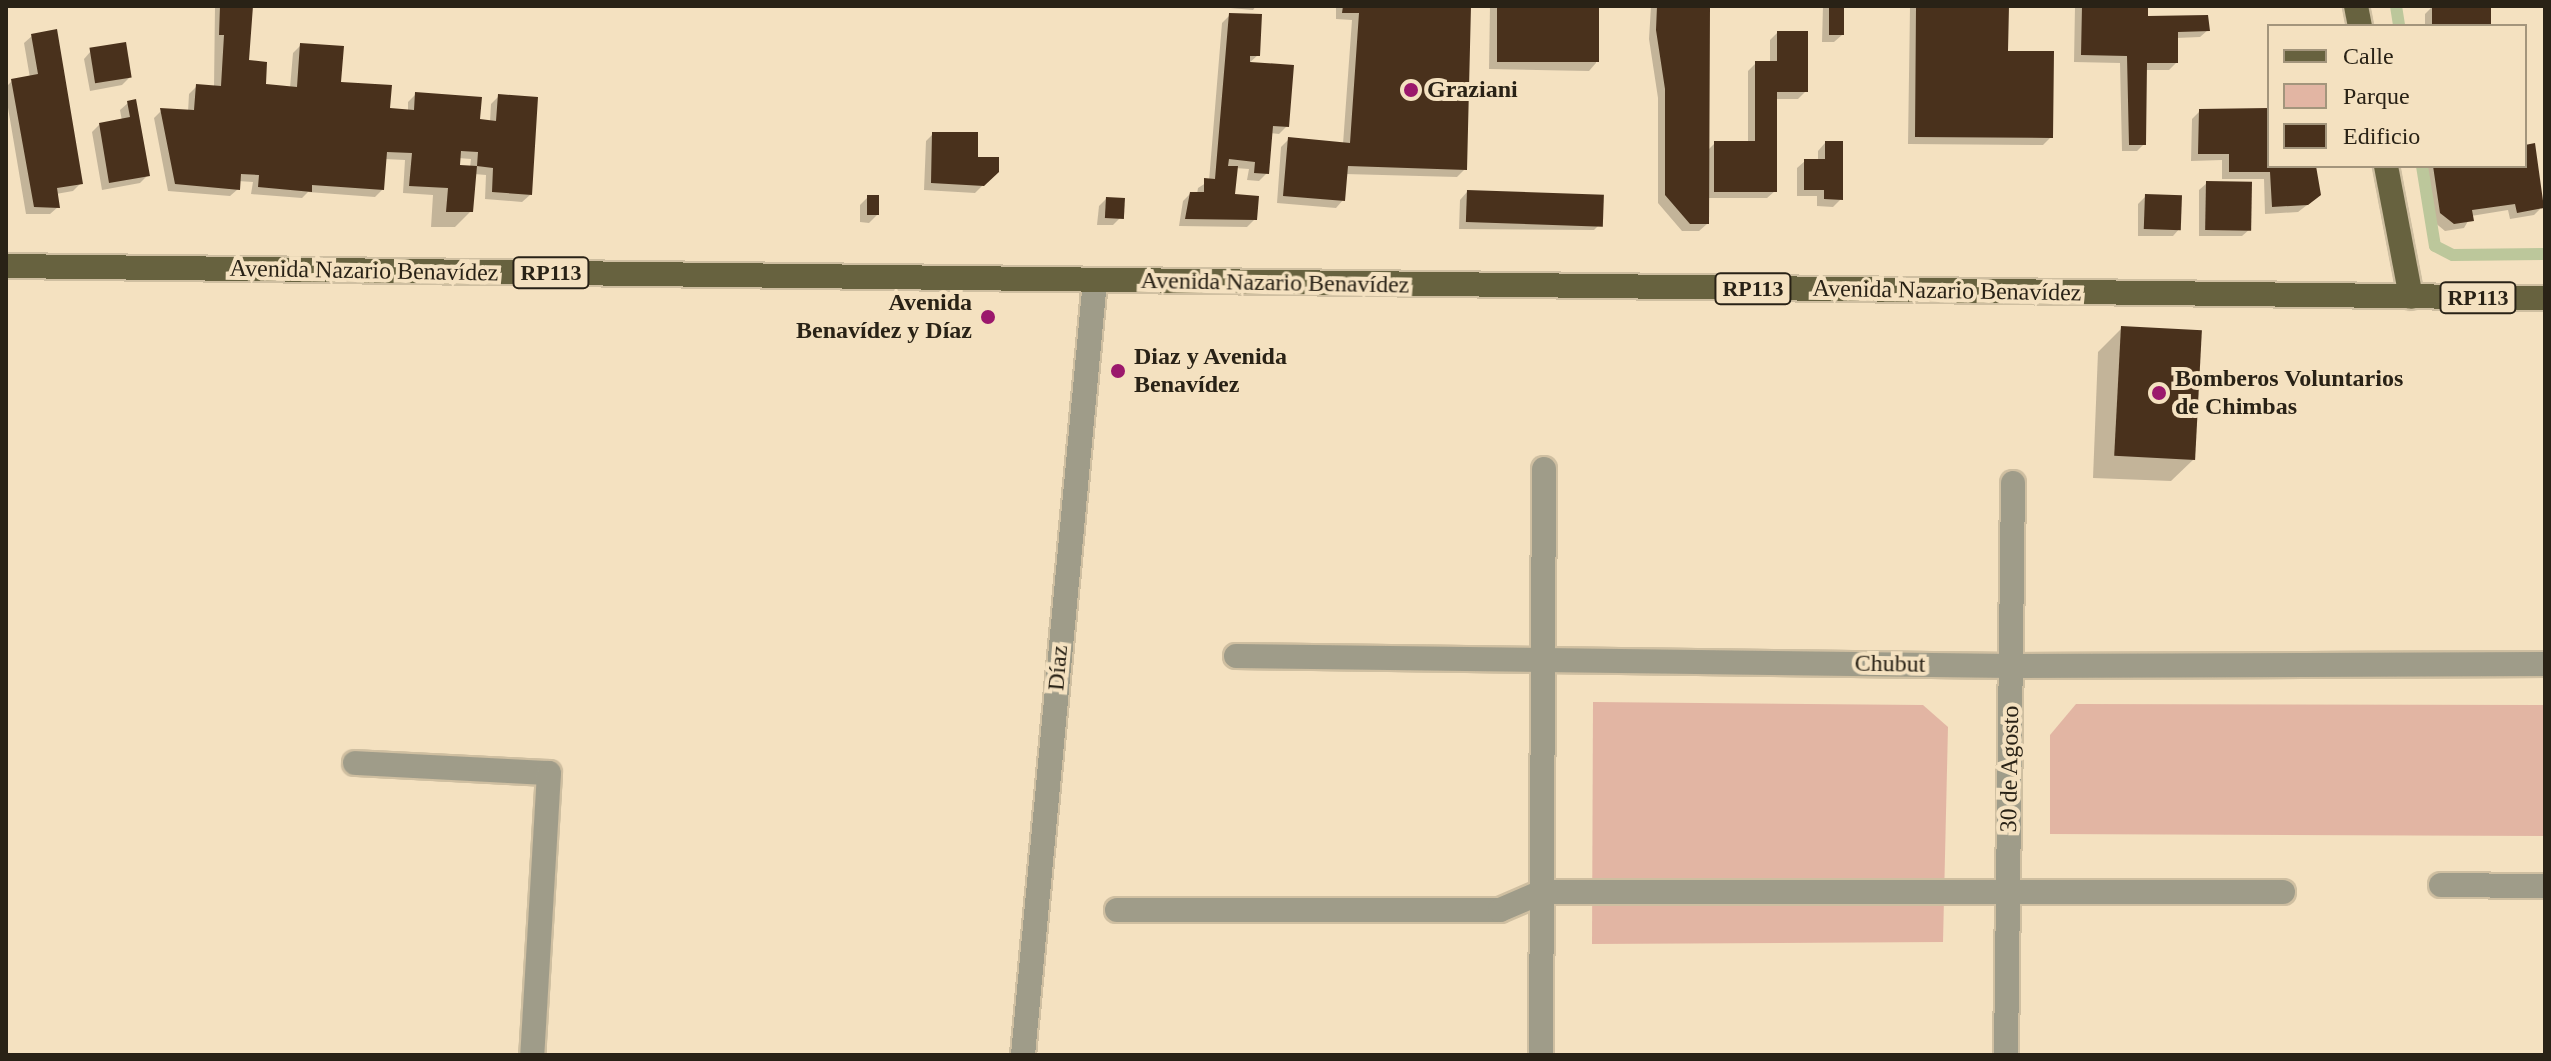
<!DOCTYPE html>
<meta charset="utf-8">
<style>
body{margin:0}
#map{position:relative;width:2551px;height:1061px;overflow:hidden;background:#f4e1c0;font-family:"Times New Roman",serif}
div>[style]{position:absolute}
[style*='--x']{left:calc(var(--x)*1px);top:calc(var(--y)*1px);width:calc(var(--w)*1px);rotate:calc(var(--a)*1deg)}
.green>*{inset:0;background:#e2b5a3}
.shadow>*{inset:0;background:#0003}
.stream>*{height:12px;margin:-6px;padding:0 6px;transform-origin:6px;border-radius:6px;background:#bcc79b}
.building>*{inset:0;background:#49311c;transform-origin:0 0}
.roads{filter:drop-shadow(2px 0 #cfbfa1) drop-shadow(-2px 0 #cfbfa1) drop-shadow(0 2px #cfbfa1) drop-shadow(0 -2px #cfbfa1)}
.minor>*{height:24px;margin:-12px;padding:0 12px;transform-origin:12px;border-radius:12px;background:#9f9c89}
.major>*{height:24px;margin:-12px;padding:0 12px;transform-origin:12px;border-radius:12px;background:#67623f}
.dots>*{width:22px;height:22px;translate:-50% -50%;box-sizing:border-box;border:4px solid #f4e1c0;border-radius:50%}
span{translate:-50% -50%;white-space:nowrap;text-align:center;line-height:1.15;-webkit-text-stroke:8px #f4e1c0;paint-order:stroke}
.shield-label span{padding:2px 6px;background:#f4e1c0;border:2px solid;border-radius:6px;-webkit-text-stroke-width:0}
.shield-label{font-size:22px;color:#292216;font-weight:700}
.poi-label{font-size:24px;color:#292216;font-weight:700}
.left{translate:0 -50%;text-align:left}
.right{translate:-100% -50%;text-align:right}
.street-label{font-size:24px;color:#292216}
.frame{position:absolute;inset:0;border:8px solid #292216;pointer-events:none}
.legend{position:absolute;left:2267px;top:24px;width:260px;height:144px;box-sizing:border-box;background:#f4e1c0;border:2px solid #a3957c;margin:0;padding:10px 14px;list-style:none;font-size:24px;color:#292216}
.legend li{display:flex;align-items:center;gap:16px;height:40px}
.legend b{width:40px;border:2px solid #a3957c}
</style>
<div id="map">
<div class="green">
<i style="clip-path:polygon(1593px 702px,1923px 705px,1948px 727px,1943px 942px,1592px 944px)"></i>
<i style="clip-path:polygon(2076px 704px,2545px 705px,2545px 836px,2050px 834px,2050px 735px)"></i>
</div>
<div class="shadow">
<i style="clip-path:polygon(evenodd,215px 6px,251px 6px,247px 62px,264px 86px,290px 88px,293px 53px,301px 45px,339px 84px,388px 110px,408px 111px,408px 102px,416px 94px,478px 121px,490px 122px,491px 104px,499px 96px,530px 195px,522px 202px,485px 199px,486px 175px,474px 174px,471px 211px,455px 227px,431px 227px,433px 195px,403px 193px,405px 160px,385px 159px,383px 189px,375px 197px,308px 192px,302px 198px,251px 194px,253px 182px,238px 181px,238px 189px,230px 196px,168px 191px,154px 118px,161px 111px,188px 112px,189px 94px,197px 86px,214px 87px,215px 6px,458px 158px,471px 159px,470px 168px,458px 167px,458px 158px)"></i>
<i style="clip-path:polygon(1208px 6px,1256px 6px,1253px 10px)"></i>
<i style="clip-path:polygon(1318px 6px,1469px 6px,1465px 169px,1457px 177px,1345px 174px,1343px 200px,1336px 208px,1277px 203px,1281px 147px,1289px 139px,1343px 144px,1352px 20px,1336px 19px,1336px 7px)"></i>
<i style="clip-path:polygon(1490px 6px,1597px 6px,1596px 63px,1589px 71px,1489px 69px)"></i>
<i style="clip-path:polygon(1651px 6px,1707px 6px,1707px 151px,1715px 143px,1748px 143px,1748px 71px,1756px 63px,1770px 63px,1770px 40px,1777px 33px,1806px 91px,1798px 99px,1775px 99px,1775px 191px,1767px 198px,1707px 198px,1707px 224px,1699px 231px,1682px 231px,1658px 203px,1658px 98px,1649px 39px)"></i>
<i style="clip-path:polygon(1823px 6px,1842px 6px,1842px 35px,1834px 42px,1822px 42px)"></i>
<i style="clip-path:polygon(1910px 6px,2007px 6px,2006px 53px,2051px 137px,2043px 145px,1908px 144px)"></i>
<i style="clip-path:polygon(2075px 6px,2146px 6px,2146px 18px,2208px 30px,2200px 37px,2176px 38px,2176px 63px,2169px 70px,2145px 70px,2144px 144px,2137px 151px,2122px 151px,2120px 63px,2074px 62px)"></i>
<i style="clip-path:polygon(2472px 6px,2489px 26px,2425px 26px,2425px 14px,2432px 7px)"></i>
<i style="clip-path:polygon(1230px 15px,1258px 55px,1248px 64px,1287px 126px,1279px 134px,1270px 133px,1267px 173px,1259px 181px,1247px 180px,1249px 169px,1235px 168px,1233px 196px,1255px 219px,1247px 227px,1179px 226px,1183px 201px,1190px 194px,1197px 194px,1198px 188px,1209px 181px,1222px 23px)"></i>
<i style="clip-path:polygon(32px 36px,81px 183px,73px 191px,56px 194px,58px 207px,50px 214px,26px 214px,6px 96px,6px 87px,12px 81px,30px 78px,24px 43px)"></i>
<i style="clip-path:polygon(91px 51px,130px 77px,122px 85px,90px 91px,84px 59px)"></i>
<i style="clip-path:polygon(128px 103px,148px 175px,140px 183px,102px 190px,92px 132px,100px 124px,122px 121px,120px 110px)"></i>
<i style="clip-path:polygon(2269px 110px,2269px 166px,2314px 166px,2311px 202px,2298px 212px,2265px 214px,2264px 179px,2222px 179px,2222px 160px,2191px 161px,2192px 119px,2200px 111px)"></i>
<i style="clip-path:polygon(933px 134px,976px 159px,997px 171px,975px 193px,924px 190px,926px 141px)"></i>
<i style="clip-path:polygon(1825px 143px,1841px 199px,1833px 207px,1817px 206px,1817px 196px,1797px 196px,1797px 168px,1805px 161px,1818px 161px,1818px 151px)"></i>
<i style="clip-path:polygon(2525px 147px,2541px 208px,2534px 215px,2510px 219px,2508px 210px,2471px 216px,2464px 228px,2445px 231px,2433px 221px,2425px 166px,2525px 166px)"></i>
<i style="clip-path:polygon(2207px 183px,2250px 229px,2242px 236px,2199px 236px,2199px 190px)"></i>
<i style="clip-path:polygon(1467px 192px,1602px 222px,1594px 230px,1459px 229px,1460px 200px)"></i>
<i style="clip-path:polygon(2146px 196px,2180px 228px,2173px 236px,2138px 236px,2138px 204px)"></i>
<i style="clip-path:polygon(868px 197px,877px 215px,869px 223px,860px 222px,860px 205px)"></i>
<i style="clip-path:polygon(1106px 199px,1121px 217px,1113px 225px,1097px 225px,1099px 206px)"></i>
<i style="clip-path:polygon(2122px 328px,2195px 458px,2171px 481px,2093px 478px,2098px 352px)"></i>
</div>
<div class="stream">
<i style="--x:2396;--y:6;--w:20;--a:81"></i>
<i style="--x:2422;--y:166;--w:81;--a:80.8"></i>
<i style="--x:2435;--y:246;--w:20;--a:27"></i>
<i style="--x:2453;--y:255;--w:92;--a:-0.6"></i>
</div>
<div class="building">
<i style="clip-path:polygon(220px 6px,253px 6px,249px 60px,267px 62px,266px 84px,297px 87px,300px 43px,344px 46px,341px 82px,392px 85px,390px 108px,414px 110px,415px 92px,482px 97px,480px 119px,496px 121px,498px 94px,538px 97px,532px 195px,492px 192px,493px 168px,477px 166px,478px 152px,461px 151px,460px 165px,477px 166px,473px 212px,446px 212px,448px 188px,409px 186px,412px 153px,387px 152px,384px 190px,312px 185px,312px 192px,258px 187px,259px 175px,241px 174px,240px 190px,175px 184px,160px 108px,194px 110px,196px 84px,221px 86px,224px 35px,219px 35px)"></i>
<i style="clip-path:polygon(1343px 6px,1471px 6px,1467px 170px,1348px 166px,1345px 201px,1283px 196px,1288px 137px,1350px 143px,1359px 13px,1342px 13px)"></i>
<i style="left:1497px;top:6px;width:102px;height:56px"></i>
<i style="clip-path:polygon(1657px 6px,1710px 6px,1709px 224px,1690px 224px,1665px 195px,1665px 89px,1656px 30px)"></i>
<i style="left:1829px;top:6px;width:15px;height:29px"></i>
<i style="clip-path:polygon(1916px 6px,2009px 6px,2008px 51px,2054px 51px,2053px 138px,1915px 137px)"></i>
<i style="clip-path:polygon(2082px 6px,2148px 6px,2148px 16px,2208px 15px,2210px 31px,2178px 32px,2178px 63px,2147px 63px,2146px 145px,2129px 145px,2127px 56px,2081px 55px)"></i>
<i style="left:2432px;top:6px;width:59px;height:20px"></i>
<i style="clip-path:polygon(1229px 13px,1262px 14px,1260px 56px,1250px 56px,1250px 62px,1294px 65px,1289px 127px,1273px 126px,1269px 174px,1254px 173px,1255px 162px,1229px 159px,1228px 166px,1238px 166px,1235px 194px,1259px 196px,1257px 220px,1185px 219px,1190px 192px,1204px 192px,1204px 178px,1215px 179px)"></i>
<i style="clip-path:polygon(57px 29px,83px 184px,57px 188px,60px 208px,34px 207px,11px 79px,38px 74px,31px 34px)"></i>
<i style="clip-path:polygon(1777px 31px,1808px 31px,1808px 92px,1777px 92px,1777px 192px,1714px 192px,1714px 141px,1755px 141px,1755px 61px,1777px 61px)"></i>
<i style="left:126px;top:42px;width:36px;height:37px;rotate:81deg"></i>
<i style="clip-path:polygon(136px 99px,150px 176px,109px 183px,99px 123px,130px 117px,127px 101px)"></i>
<i style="clip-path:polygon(2269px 108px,2269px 166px,2316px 166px,2321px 195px,2308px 205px,2272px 207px,2270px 172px,2229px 172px,2229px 154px,2198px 154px,2199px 109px)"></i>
<i style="clip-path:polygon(932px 132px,978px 132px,978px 157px,999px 157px,999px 172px,984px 186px,931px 183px)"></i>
<i style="clip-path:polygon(1825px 141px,1843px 141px,1843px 200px,1824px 199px,1824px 190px,1804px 190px,1804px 159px,1825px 159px)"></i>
<i style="clip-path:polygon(2535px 143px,2544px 208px,2517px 213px,2515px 204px,2472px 210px,2474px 221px,2454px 224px,2440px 213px,2433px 166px,2525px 166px,2525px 145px)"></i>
<i style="left:2206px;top:181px;width:46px;height:49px;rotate:1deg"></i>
<i style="left:1467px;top:190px;width:137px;height:32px;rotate:2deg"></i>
<i style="left:2145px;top:194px;width:37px;height:35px;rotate:2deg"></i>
<i style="left:867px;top:195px;width:12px;height:20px"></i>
<i style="left:1106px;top:197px;width:19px;height:21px;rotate:3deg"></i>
<i style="left:2121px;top:326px;width:81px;height:130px;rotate:3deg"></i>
</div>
<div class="roads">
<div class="minor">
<i style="--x:1236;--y:656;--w:775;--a:0.74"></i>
<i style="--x:2011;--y:666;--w:534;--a:-0.21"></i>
<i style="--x:355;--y:763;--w:194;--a:3"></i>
<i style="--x:549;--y:773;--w:283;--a:93.4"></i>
<i style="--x:2441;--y:885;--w:104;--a:0.6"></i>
<i style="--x:1117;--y:910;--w:383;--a:0"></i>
<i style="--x:1500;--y:910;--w:46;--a:-23.2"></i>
<i style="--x:1542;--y:892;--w:741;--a:0"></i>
<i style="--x:1023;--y:1055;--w:778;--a:-84.69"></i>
<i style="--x:1541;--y:1055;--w:586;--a:-89.71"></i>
<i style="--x:2006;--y:1055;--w:572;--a:-89.3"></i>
</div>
<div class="major">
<i style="--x:2356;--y:6;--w:20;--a:79"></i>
<i style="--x:2386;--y:166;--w:133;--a:79.2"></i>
<i style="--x:6;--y:266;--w:2539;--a:0.72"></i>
</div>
</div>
<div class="dots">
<i style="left:1411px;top:90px;background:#9b186c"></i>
<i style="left:988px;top:317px;background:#9b186c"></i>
<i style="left:1118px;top:371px;background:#9b186c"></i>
<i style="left:2159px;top:393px;background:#9b186c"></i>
</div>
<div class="shield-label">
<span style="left:551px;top:273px">RP113</span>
<span style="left:1753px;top:289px">RP113</span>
<span style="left:2478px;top:298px">RP113</span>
</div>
<div class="poi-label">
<span class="left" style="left:1427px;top:90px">Graziani</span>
<span class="right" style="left:972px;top:317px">Avenida<br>Benavídez y Díaz</span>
<span class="left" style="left:1134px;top:371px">Diaz y Avenida<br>Benavídez</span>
<span class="left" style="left:2175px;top:393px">Bomberos Voluntarios<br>de Chimbas</span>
</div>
<div class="street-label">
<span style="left:364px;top:271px;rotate:1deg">Avenida Nazario Benavídez</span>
<span style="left:1275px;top:283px;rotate:1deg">Avenida Nazario Benavídez</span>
<span style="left:1947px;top:291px;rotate:1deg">Avenida Nazario Benavídez</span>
<span style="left:1890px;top:664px;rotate:1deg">Chubut</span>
<span style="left:1058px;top:668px;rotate:-85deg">Díaz</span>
<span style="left:2010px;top:769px;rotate:-89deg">30 de Agosto</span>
</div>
<div class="frame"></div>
<ul class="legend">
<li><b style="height:10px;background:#67623f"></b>Calle</li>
<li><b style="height:22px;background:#e2b5a3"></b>Parque</li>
<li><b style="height:22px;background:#49311c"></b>Edificio</li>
</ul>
</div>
